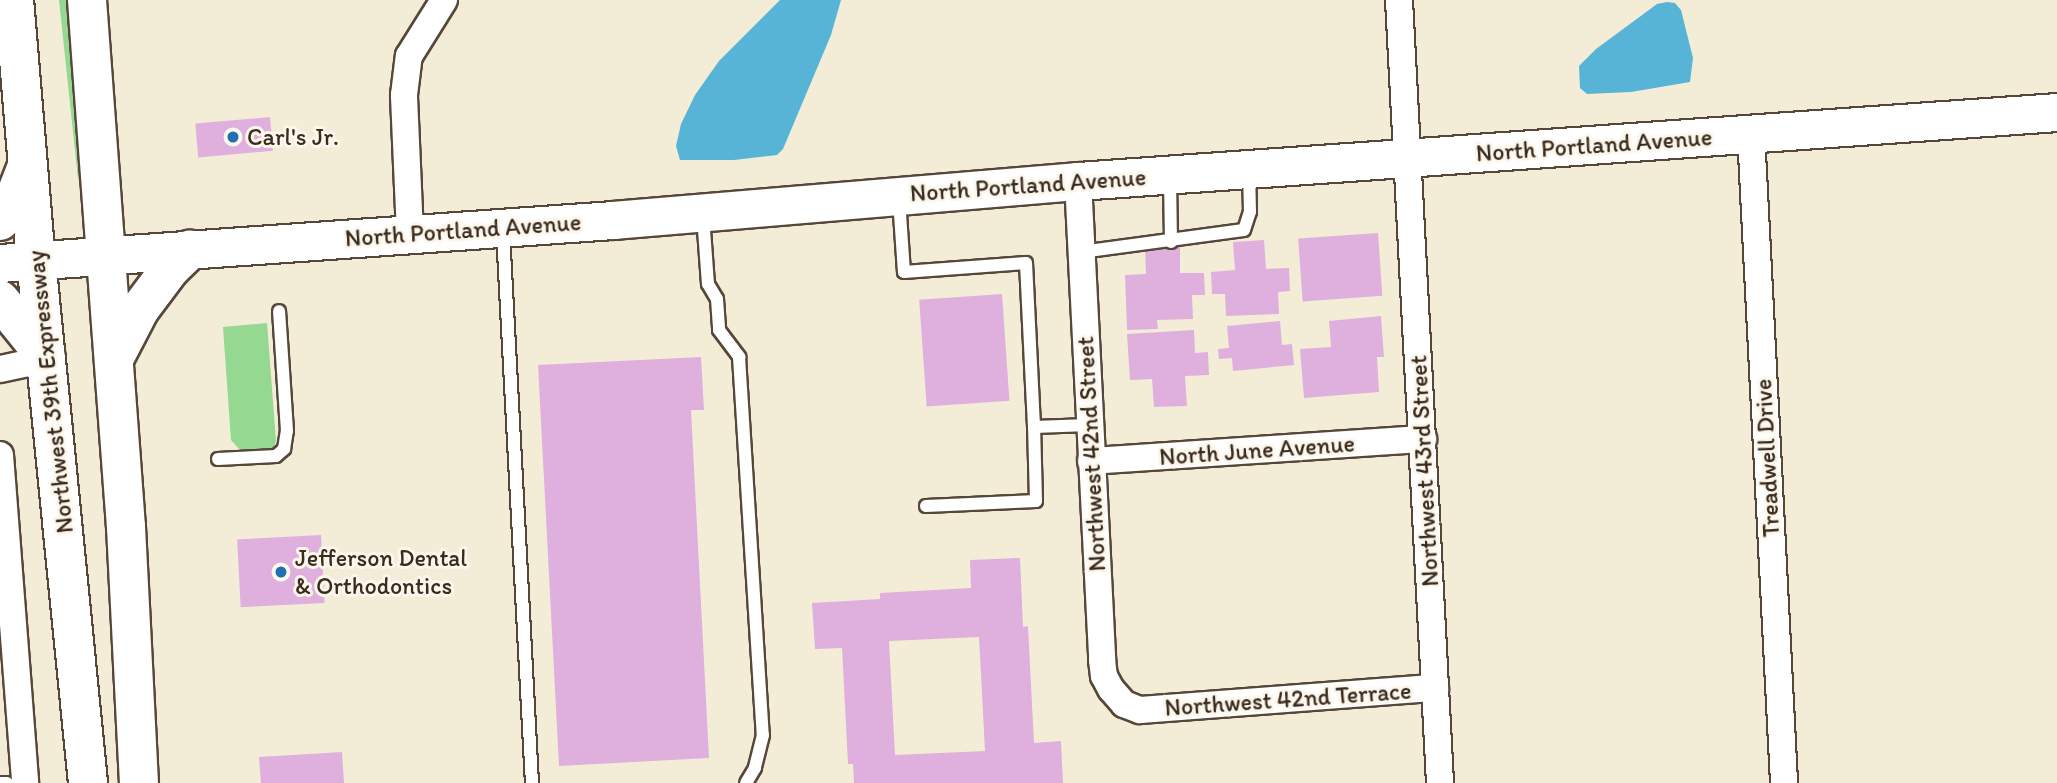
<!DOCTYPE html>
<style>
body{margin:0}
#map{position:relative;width:2057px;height:783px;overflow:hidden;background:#f3edd7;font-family:Itim,sans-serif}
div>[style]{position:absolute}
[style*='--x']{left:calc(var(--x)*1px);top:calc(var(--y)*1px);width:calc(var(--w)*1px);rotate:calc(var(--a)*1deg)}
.green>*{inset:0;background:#94d891}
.water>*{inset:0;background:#58b4d6}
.building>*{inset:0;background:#dfb0dd;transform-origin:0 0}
.roads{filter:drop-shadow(2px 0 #57473a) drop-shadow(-2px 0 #57473a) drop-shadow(0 2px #57473a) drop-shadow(0 -2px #57473a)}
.lane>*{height:12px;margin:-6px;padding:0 6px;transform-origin:6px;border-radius:6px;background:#fff}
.street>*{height:26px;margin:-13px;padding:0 13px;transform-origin:13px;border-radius:13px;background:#fff}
.secondary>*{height:37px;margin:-18.5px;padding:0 18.5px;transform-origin:18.5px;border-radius:18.5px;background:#fff}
.highway>*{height:38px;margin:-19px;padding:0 19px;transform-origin:19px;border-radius:19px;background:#fff}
.dots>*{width:19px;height:19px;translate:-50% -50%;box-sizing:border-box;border:4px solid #fbf7ec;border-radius:50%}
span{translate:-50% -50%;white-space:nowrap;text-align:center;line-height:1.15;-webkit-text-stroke:6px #fbf7ec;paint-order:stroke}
.poi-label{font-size:24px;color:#3b2a1e}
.left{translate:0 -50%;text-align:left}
.street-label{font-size:24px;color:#3b2a1e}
</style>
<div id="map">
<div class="green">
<i style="clip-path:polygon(59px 0,74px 0,85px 188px,78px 179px)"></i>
<i style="clip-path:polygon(267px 323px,276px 441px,273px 450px,242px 452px,231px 440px,223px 327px)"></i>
</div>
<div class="water">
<i style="clip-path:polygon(780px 0,841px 0,831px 35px,783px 149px,777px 155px,734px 160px,680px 160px,676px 146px,681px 124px,695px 95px,719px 61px)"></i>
<i style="clip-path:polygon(1667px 2px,1675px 3px,1681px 10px,1693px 58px,1690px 82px,1631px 92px,1587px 94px,1580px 88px,1579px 66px,1596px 49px,1657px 4px)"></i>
</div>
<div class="building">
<i style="left:270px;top:117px;width:34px;height:75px;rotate:85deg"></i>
<i style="left:1378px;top:233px;width:63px;height:80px;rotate:86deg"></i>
<i style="clip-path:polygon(1264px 240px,1266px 269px,1289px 268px,1290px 291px,1278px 292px,1279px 314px,1226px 316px,1225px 294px,1212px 294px,1211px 272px,1235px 270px,1233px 242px)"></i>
<i style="clip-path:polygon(1180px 245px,1180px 273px,1204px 273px,1205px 295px,1192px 295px,1193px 319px,1157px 320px,1158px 329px,1127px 330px,1125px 275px,1146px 274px,1145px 246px)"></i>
<i style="left:1002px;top:294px;width:107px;height:83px;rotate:86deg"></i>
<i style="clip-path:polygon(1381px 316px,1384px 357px,1377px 357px,1379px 392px,1304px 398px,1300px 349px,1331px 347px,1329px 321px)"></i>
<i style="clip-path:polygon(1280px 321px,1282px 345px,1292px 344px,1294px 365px,1233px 371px,1232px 358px,1219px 359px,1218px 349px,1229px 348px,1227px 326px)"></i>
<i style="clip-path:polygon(1194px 330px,1195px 353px,1208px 352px,1209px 375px,1185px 376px,1187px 406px,1154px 407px,1152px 379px,1130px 380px,1127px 334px)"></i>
<i style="clip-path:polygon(701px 357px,704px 410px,691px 410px,709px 758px,559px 766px,538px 365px)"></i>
<i style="left:321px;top:535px;width:68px;height:84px;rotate:87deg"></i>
<i style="clip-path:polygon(evenodd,1020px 558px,1023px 627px,1028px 626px,1034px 743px,1061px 741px,1063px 783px,854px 783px,853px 764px,848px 764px,842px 648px,815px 649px,812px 603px,880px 599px,880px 593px,971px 588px,970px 560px,1020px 558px,979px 637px,985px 751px,895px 755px,889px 641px,979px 637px)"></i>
<i style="clip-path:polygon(342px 752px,344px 783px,261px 783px,259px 757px)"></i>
</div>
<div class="roads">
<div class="lane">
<i style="--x:1170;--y:178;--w:64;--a:89.1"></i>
<i style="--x:899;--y:199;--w:73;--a:86.1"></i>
<i style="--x:904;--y:272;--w:122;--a:-4.2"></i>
<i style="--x:1026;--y:263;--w:164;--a:87.2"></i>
<i style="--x:703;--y:216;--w:68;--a:85.8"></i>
<i style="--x:708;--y:284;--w:17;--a:59"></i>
<i style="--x:717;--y:299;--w:31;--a:86"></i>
<i style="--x:719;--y:330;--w:34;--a:53"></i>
<i style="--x:739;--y:357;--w:379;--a:86.4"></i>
<i style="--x:763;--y:735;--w:34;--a:104"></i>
<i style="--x:755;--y:768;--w:17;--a:121"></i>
<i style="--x:503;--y:232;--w:552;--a:86.99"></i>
<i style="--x:1081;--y:252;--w:164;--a:-7.7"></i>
<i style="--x:1244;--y:230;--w:19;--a:-72"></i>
<i style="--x:1250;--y:212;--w:40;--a:-91.4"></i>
<i style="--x:218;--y:459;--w:58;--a:-3"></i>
<i style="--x:276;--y:456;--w:11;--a:-41"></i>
<i style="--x:284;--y:449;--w:18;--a:-81"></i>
<i style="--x:287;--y:431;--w:120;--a:-93.8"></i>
<i style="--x:926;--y:506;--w:110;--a:-2.6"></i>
<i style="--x:1036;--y:501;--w:74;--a:-91.5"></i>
<i style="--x:1034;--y:427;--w:55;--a:-2.1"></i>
<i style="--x:0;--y:783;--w:7;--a:0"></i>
</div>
<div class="street">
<i style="--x:1399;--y:0;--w:784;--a:87"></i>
<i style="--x:1751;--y:133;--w:651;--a:87.09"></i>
<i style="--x:1078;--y:181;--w:480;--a:87.1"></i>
<i style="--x:1102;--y:660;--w:16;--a:83"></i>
<i style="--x:1104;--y:676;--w:15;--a:62"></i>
<i style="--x:1111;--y:689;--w:20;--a:49"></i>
<i style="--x:1124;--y:704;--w:17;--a:21"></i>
<i style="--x:1140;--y:710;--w:296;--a:-4.3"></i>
<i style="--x:410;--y:234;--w:139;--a:-92.5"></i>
<i style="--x:404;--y:95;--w:39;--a:-83"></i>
<i style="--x:409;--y:56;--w:66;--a:-58"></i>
<i style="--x:0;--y:369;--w:48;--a:-12"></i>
<i style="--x:0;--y:455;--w:329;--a:85.6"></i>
<i style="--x:1091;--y:461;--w:333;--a:-3.8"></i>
</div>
<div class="secondary">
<i style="--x:0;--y:263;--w:615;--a:-4.01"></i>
<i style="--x:613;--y:220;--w:467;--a:-4.8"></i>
<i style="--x:1078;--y:181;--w:981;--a:-4.03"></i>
</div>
<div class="highway">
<i style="--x:14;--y:0;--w:261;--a:85.2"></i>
<i style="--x:36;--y:260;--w:526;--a:84.32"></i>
<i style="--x:87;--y:0;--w:528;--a:85.77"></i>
<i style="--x:126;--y:527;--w:256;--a:87.1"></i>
<i style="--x:0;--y:221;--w:18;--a:-52"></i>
<i style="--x:11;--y:207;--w:44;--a:-68.7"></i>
<i style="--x:0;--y:300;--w:73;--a:51.1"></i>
<i style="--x:114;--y:359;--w:56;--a:-62.5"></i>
<i style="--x:140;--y:309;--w:50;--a:-53.1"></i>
<i style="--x:170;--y:269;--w:28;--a:-44"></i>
</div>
</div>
<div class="dots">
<i style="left:233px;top:137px;background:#1f6fb2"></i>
<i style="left:281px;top:572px;background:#1f6fb2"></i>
</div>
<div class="poi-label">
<span class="left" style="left:247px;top:137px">Carl's Jr.</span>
<span class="left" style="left:295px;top:572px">Jefferson Dental<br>&amp; Orthodontics</span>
</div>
<div class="street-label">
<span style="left:1594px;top:145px;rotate:-4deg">North Portland Avenue</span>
<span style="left:1028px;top:185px;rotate:-4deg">North Portland Avenue</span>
<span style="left:463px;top:230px;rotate:-4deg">North Portland Avenue</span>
<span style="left:50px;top:392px;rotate:-96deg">Northwest 39th Expressway</span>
<span style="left:1257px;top:450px;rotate:-4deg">North June Avenue</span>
<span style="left:1091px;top:454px;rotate:-93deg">Northwest 42nd Street</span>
<span style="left:1767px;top:458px;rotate:-93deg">Treadwell Drive</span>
<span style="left:1424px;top:471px;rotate:-93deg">Northwest 43rd Street</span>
<span style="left:1288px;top:699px;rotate:-4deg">Northwest 42nd Terrace</span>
</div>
</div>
